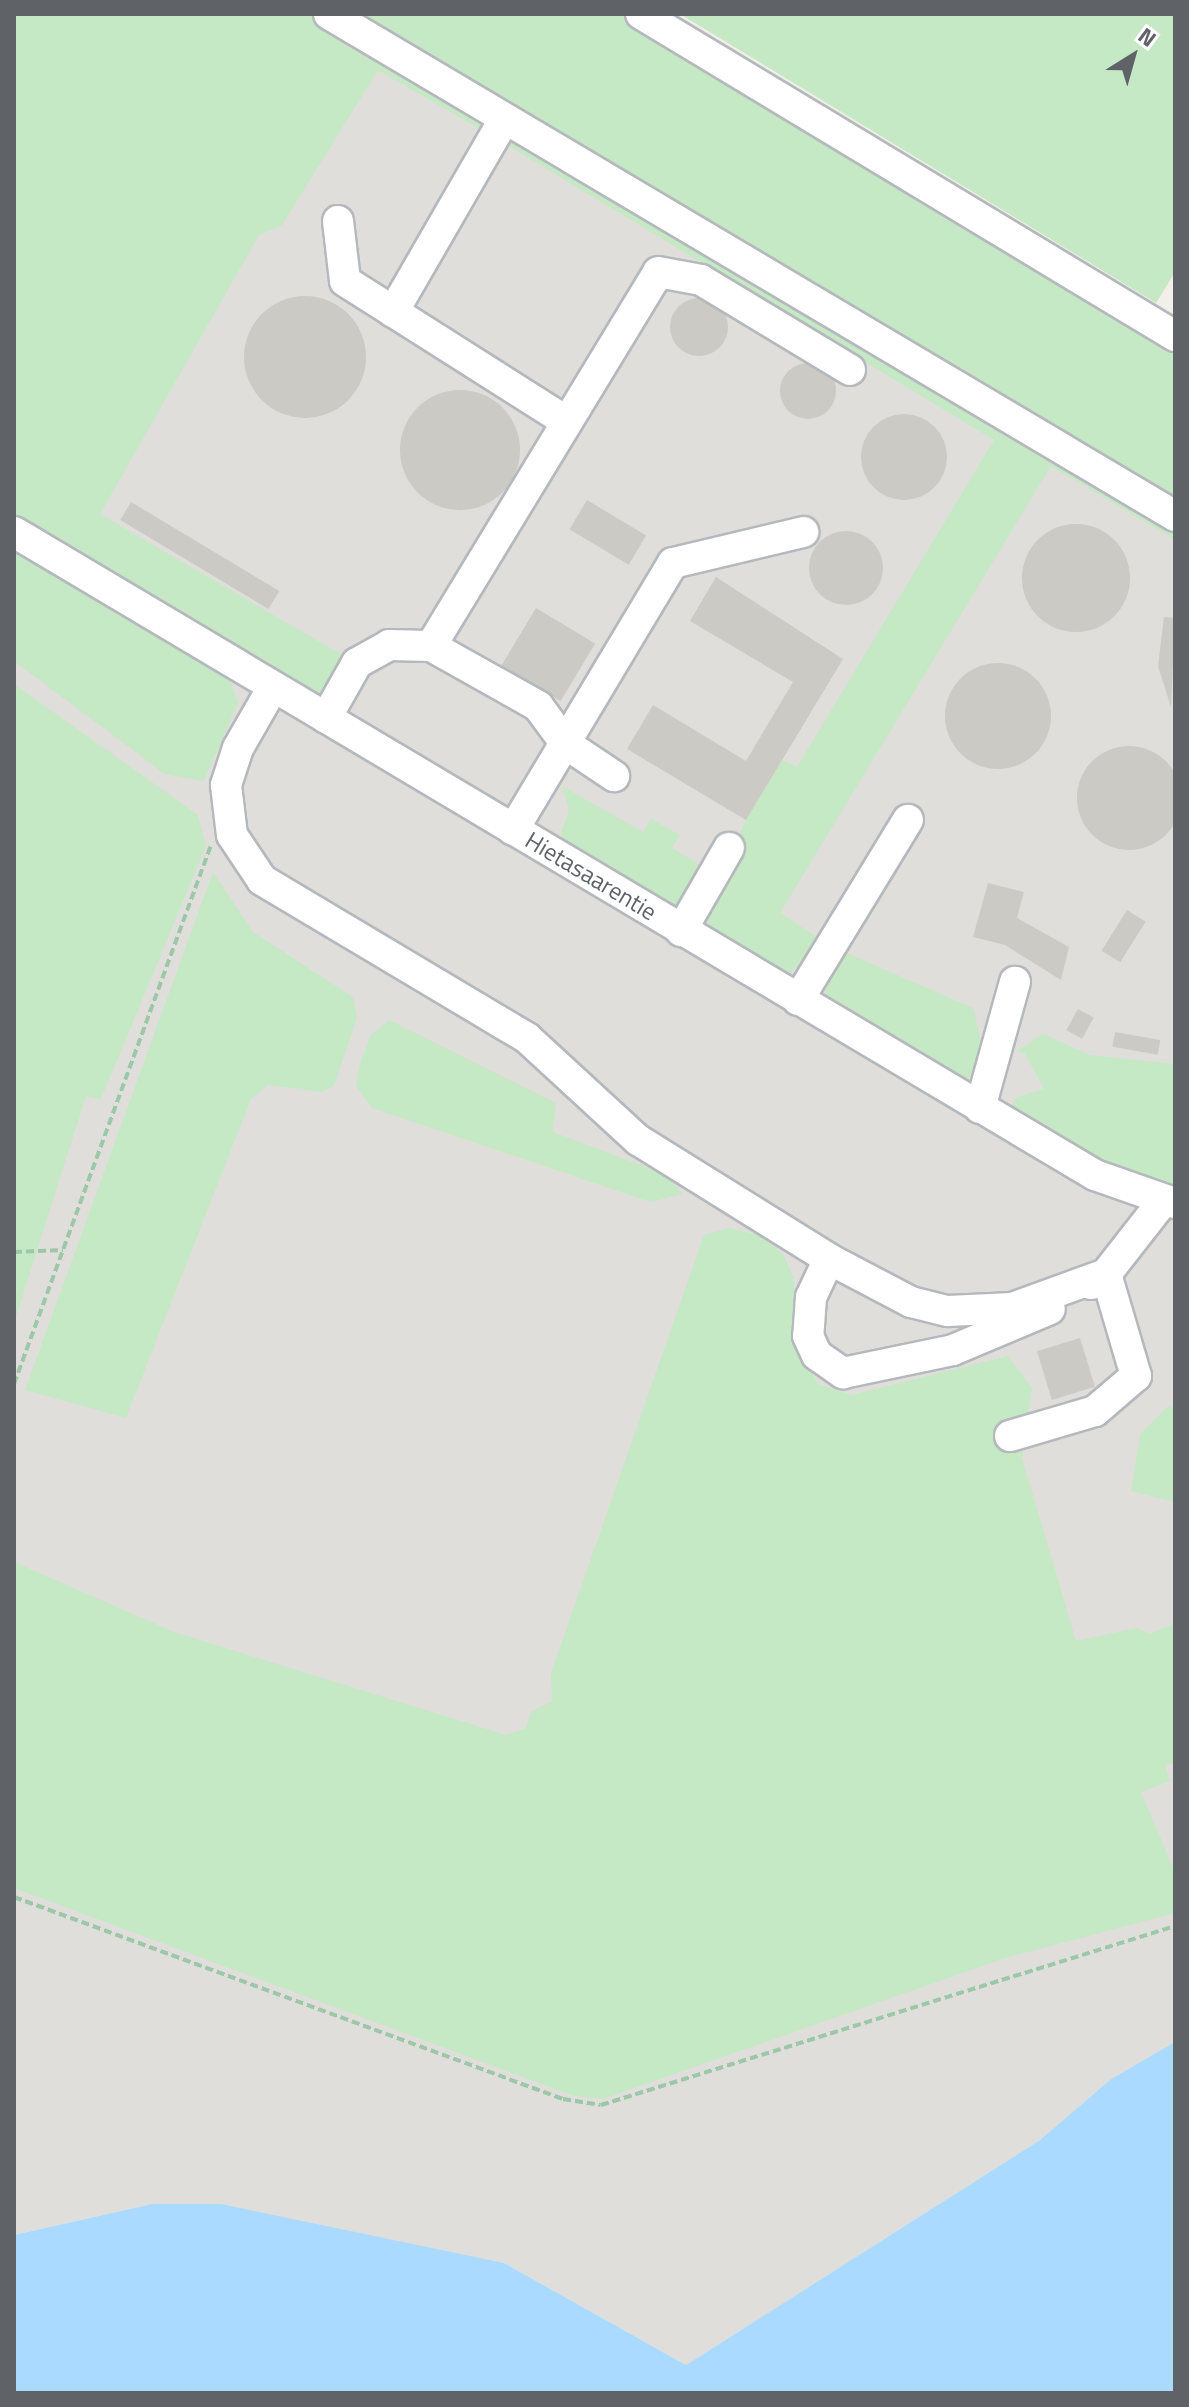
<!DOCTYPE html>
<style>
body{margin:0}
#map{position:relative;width:1189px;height:2407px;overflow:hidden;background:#f1efe8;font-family:"Titillium Web",sans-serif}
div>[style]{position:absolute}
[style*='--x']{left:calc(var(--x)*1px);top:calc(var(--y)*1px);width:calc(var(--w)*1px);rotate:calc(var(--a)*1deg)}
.industrial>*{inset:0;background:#e0deda}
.green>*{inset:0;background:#c5e8c5}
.water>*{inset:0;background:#aadaff}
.building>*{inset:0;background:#cccac5;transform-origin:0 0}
.round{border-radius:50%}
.path>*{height:4px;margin-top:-2px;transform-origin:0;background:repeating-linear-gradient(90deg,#9cc7a9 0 8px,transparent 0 12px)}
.roads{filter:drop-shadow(2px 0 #b5b8bc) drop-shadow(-2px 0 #b5b8bc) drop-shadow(0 2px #b5b8bc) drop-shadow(0 -2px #b5b8bc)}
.minor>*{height:30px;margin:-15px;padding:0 15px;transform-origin:15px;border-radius:15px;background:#fff}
span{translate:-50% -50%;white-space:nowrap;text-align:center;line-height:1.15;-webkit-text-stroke:7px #fff;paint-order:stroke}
.street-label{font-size:24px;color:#5f6368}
.frame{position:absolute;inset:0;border:16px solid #5f6368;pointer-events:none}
.north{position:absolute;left:1093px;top:16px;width:80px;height:80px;-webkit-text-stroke:6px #fff;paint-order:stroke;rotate:37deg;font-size:22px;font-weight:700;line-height:32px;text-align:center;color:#5f6368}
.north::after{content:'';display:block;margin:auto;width:28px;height:36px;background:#5f6368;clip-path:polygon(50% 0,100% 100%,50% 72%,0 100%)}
</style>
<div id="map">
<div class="industrial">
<i style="clip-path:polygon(14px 14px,401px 14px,1175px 467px,1175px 2042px,1111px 2079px,1040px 2140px,686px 2365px,504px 2263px,152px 2204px,14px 2235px)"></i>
</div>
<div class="green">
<i style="clip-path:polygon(14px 14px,318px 14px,486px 116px,485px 132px,378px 70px,282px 225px,259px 235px,100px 514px,349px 659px,335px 692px,315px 699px,14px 520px)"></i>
<i style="clip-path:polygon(334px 14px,622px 14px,1175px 348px,1175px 514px)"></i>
<i style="clip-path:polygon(680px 14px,1175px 14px,1175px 272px,1156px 303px)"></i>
<i style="clip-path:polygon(512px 132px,1175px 528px,1175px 540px,1051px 466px,780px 913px,823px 941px,784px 979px,701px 926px,746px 820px,782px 760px,797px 767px,994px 440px,499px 140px)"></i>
<i style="clip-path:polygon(14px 546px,227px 673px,238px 703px,204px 781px,165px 774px,14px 661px)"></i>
<i style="clip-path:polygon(14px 684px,198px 815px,206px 846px,101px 1099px,86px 1096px,14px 1323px)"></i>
<i style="clip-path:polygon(562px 786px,643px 832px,651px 819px,680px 835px,672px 848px,709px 870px,690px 903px,673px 911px,565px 848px,561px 833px,569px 810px)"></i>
<i style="clip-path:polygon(213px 872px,253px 932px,353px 997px,357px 1018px,334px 1086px,322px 1092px,268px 1085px,251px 1099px,126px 1418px,25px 1390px)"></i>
<i style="clip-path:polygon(842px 951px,973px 1008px,983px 1048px,974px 1074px,963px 1080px,822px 1000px)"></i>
<i style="clip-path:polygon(389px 1020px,556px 1103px,553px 1132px,667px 1175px,682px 1194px,651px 1202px,372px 1108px,356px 1086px,360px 1064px,371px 1035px)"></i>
<i style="clip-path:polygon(1043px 1034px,1090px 1055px,1175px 1064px,1175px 1190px,1138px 1181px,1008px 1111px,1017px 1097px,1044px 1089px,1025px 1054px,1016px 1052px)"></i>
<i style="clip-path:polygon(729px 1228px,759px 1235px,783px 1254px,793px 1277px,800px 1350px,818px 1384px,851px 1395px,1008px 1356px,1032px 1388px,1022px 1458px,1076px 1641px,1137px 1628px,1150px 1634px,1175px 1623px,1175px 1762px,1165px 1765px,1170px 1781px,1141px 1792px,1175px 1872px,1175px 1913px,1005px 1958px,603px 2099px,574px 2096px,14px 1888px,14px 1562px,174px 1632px,506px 1735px,526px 1728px,531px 1712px,552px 1701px,551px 1673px,704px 1235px)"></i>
<i style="clip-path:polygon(1169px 1405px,1175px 1410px,1175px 1502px,1131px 1491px,1140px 1434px)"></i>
</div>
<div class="water">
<i style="clip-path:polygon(1175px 2042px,1175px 2393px,14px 2393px,14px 2235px,152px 2204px,221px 2204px,504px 2263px,686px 2365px,1040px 2140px,1111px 2079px)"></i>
</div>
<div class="building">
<i class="round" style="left:244px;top:296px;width:122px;height:122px"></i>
<i class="round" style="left:670px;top:298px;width:58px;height:58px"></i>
<i class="round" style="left:780px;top:363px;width:56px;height:56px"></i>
<i class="round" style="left:400px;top:390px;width:120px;height:120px"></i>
<i class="round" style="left:861px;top:414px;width:86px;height:86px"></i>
<i style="left:587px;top:500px;width:69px;height:34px;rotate:31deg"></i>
<i style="left:131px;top:502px;width:173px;height:21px;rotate:31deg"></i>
<i class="round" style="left:1022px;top:524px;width:108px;height:108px"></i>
<i class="round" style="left:809px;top:531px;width:74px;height:74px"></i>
<i style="clip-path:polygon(716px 577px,843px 659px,746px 820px,627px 749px,653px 705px,746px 761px,793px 682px,690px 621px)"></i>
<i style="left:536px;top:608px;width:69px;height:67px;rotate:31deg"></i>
<i style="clip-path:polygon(1164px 617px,1175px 618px,1171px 707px,1158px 666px)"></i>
<i class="round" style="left:945px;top:663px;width:106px;height:106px"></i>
<i class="round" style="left:1077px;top:746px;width:104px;height:104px"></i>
<i style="clip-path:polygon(988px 883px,1024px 892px,1017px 918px,1069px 947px,1061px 980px,1005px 945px,973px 937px)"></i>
<i style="left:1127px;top:910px;width:22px;height:48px;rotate:32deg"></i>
<i style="left:1078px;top:1009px;width:18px;height:24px;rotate:29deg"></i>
<i style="left:1115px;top:1032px;width:46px;height:15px;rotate:10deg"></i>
<i style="left:1080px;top:1338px;width:51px;height:45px;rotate:73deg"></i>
</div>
<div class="path">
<i style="--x:14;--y:1252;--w:49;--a:-2.3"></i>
<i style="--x:14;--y:1384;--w:574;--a:-69.92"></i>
<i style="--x:14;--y:1897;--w:585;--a:20.2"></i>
<i style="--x:563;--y:2099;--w:38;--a:9"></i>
<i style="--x:601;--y:2105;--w:601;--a:-17.32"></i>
</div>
<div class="roads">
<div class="minor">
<i style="--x:329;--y:14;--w:984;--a:30.68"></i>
<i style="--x:641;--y:14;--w:624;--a:31.09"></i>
<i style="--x:338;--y:221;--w:60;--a:83.3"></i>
<i style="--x:345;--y:281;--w:263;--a:32.4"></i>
<i style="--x:393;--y:312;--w:222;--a:-60"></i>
<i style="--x:14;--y:532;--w:1258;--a:30.75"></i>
<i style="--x:1095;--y:1175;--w:85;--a:19.3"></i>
<i style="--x:431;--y:646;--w:123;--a:29.3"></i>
<i style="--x:538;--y:706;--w:47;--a:53.6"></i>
<i style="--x:566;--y:744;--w:58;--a:33.7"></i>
<i style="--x:273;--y:687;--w:70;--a:119.8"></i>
<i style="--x:238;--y:748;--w:39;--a:108"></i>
<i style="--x:226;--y:785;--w:50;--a:83.2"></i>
<i style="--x:232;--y:835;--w:54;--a:56.3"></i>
<i style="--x:262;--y:880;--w:309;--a:30.8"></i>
<i style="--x:527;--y:1038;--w:151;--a:42.6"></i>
<i style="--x:638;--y:1140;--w:225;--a:31.9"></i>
<i style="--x:829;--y:1259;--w:93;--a:27.7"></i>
<i style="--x:911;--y:1302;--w:38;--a:14"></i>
<i style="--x:948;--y:1311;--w:64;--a:-2.7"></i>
<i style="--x:1012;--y:1308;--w:100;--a:-19.9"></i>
<i style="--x:1106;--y:1274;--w:93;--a:-52"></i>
<i style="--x:326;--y:718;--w:63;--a:-60.6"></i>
<i style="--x:357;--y:663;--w:37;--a:-29"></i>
<i style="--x:389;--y:645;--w:42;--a:1.4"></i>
<i style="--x:431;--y:646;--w:437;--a:-58.7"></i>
<i style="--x:658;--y:272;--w:44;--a:10.5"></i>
<i style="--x:701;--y:280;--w:174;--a:31.1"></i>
<i style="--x:513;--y:830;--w:311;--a:-59.1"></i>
<i style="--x:673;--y:563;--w:134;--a:-13.4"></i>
<i style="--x:681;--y:931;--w:96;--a:-60"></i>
<i style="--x:798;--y:1000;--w:211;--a:-58.6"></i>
<i style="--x:980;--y:1108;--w:131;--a:-74.5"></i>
<i style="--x:829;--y:1259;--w:42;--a:115.3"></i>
<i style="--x:811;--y:1297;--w:39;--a:94"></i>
<i style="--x:808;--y:1336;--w:21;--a:65"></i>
<i style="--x:817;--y:1355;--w:32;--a:35"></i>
<i style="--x:843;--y:1373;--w:112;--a:-11.8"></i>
<i style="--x:953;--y:1350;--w:105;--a:-22.9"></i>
<i style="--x:1010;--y:1436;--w:89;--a:-16.4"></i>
<i style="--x:1095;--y:1411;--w:54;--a:-40.5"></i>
<i style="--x:1136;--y:1376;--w:106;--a:-106.4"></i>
<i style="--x:1106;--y:1274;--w:18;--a:146"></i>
</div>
</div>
<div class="street-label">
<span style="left:591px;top:876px;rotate:31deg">Hietasaarentie</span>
</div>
<div class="frame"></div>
<div class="north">N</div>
</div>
